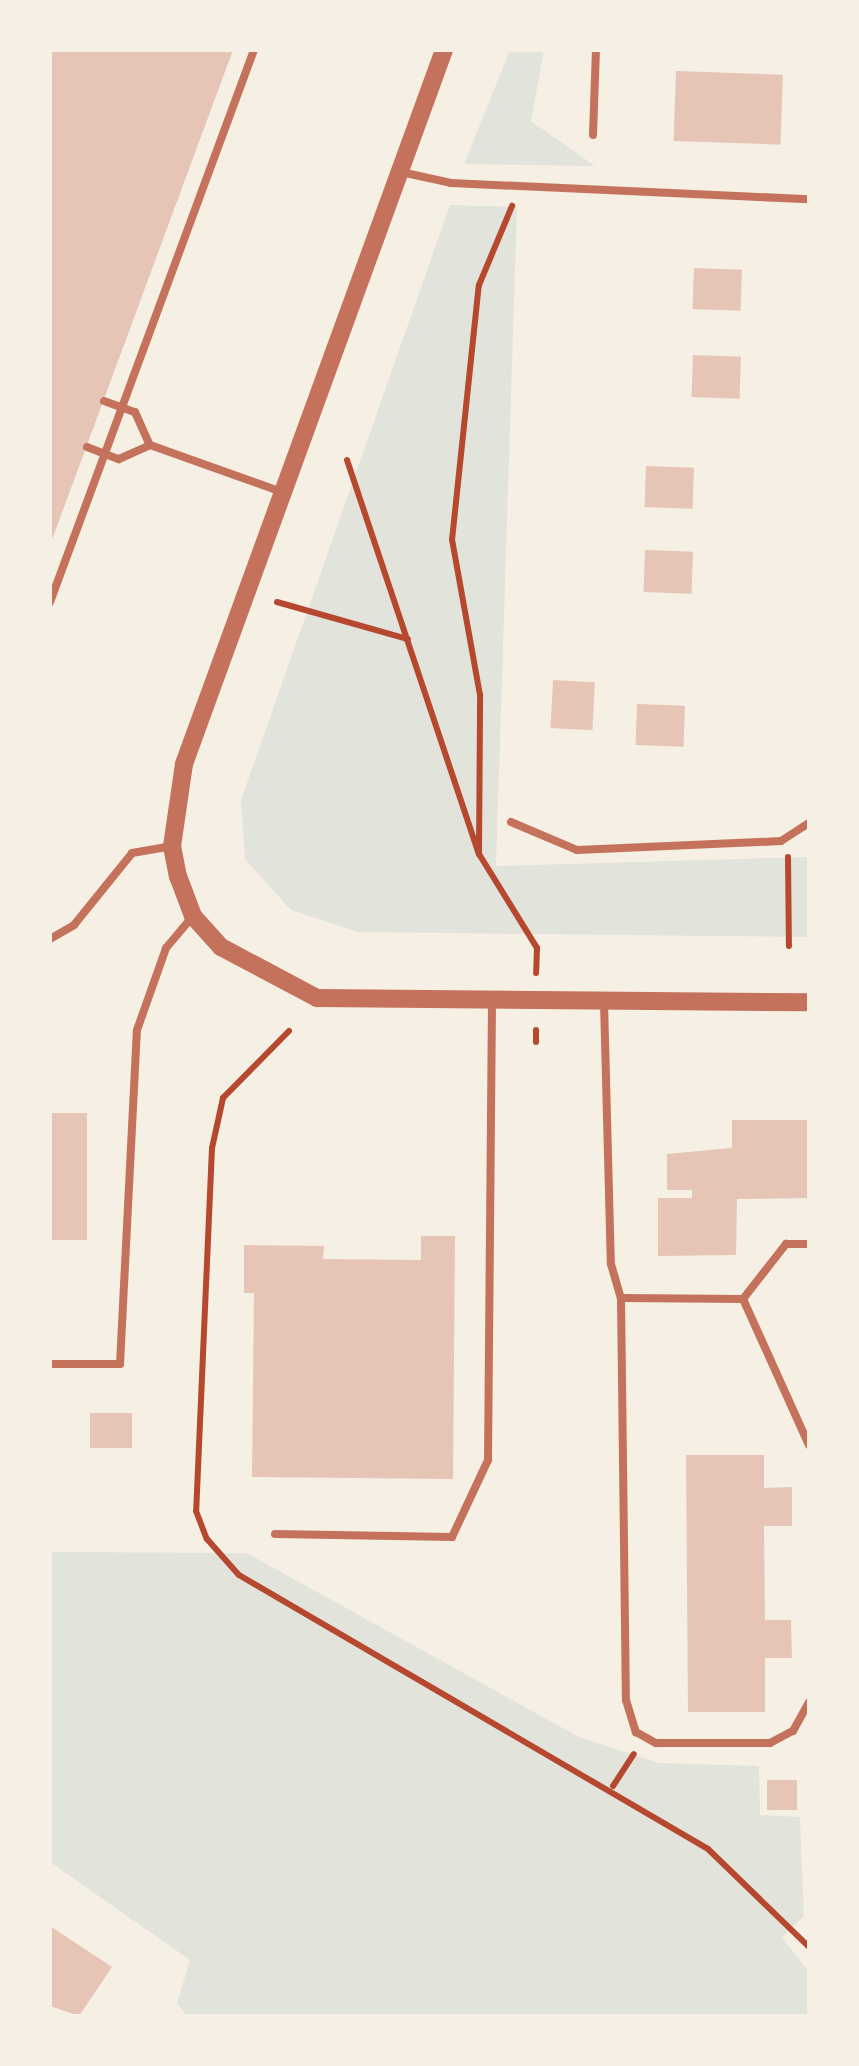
<!DOCTYPE html>
<style>
body{margin:0}
#map{position:relative;width:859px;height:2066px;overflow:hidden;background:#f6efe4;font-family:"Golos Text",sans-serif}
div>[style]{position:absolute}
[style*='--x']{left:calc(var(--x)*1px);top:calc(var(--y)*1px);width:calc(var(--w)*1px);rotate:calc(var(--a)*1deg)}
.green>*{inset:0;background:#e2e4dc}
.building>*{inset:0;background:#e6c5b7;transform-origin:0 0}
.path>*{height:6px;margin:-3px;padding:0 3px;transform-origin:3px;border-radius:3px;background:#b5482f}
.service>*{height:8px;margin:-4px;padding:0 4px;transform-origin:4px;border-radius:4px;background:#c5725c}
.tertiary>*{height:18px;margin:-9px;padding:0 9px;transform-origin:9px;border-radius:9px;background:#c5725c}
span{translate:-50% -50%;white-space:nowrap;text-align:center;line-height:1.15;-webkit-text-stroke:8px #f6efe4;paint-order:stroke}
.frame{position:absolute;inset:0;border:52px solid #f6efe4;pointer-events:none}
</style>
<div id="map">
<div class="green">
<i style="clip-path:polygon(510px 50px,544px 50px,531px 121px,595px 166px,464px 164px)"></i>
<i style="clip-path:polygon(450px 205px,517px 207px,496px 866px,809px 857px,809px 937px,358px 932px,291px 910px,245px 859px,241px 800px)"></i>
<i style="clip-path:polygon(50px 1552px,247px 1553px,579px 1737px,659px 1763px,759px 1766px,760px 1815px,800px 1817px,804px 1916px,782px 1937px,809px 1972px,809px 2016px,187px 2016px,177px 2003px,190px 1960px,50px 1862px)"></i>
</div>
<div class="building">
<i style="clip-path:polygon(50px 50px,233px 50px,50px 545px)"></i>
<i style="left:676px;top:71px;width:107px;height:70px;rotate:2deg"></i>
<i style="left:694px;top:268px;width:48px;height:41px;rotate:2deg"></i>
<i style="left:693px;top:355px;width:48px;height:42px;rotate:2deg"></i>
<i style="left:646px;top:466px;width:48px;height:41px;rotate:2deg"></i>
<i style="left:645px;top:550px;width:48px;height:42px;rotate:2deg"></i>
<i style="left:553px;top:680px;width:42px;height:48px;rotate:3deg"></i>
<i style="left:637px;top:704px;width:48px;height:41px;rotate:2deg"></i>
<i style="left:87px;top:1113px;width:127px;height:37px;rotate:90deg"></i>
<i style="clip-path:polygon(732px 1120px,809px 1120px,809px 1198px,737px 1199px,736px 1255px,658px 1256px,658px 1198px,692px 1198px,692px 1190px,667px 1190px,667px 1154px,732px 1148px)"></i>
<i style="clip-path:polygon(421px 1236px,455px 1236px,453px 1479px,252px 1477px,254px 1293px,244px 1293px,244px 1245px,324px 1246px,323px 1259px,421px 1260px)"></i>
<i style="left:90px;top:1413px;width:42px;height:35px"></i>
<i style="clip-path:polygon(686px 1455px,764px 1455px,764px 1488px,792px 1487px,792px 1526px,764px 1526px,765px 1620px,791px 1620px,792px 1658px,765px 1658px,765px 1712px,688px 1712px)"></i>
<i style="left:767px;top:1780px;width:30px;height:30px"></i>
<i style="clip-path:polygon(50px 1926px,112px 1967px,79px 2016px,50px 2006px)"></i>
</div>
<div class="path">
<i style="--x:347;--y:460;--w:416;--a:71.5"></i>
<i style="--x:479;--y:854;--w:110;--a:58.3"></i>
<i style="--x:537;--y:948;--w:25;--a:92"></i>
<i style="--x:277;--y:602;--w:136;--a:15.8"></i>
<i style="--x:479;--y:854;--w:159;--a:-89.6"></i>
<i style="--x:480;--y:695;--w:158;--a:-100.2"></i>
<i style="--x:452;--y:540;--w:256;--a:-84"></i>
<i style="--x:479;--y:285;--w:86;--a:-67.3"></i>
<i style="--x:788;--y:857;--w:89;--a:89.4"></i>
<i style="--x:289;--y:1031;--w:94;--a:134.6"></i>
<i style="--x:223;--y:1098;--w:51;--a:102.4"></i>
<i style="--x:212;--y:1148;--w:363;--a:92.5"></i>
<i style="--x:196;--y:1511;--w:30;--a:69"></i>
<i style="--x:207;--y:1539;--w:48;--a:48.4"></i>
<i style="--x:239;--y:1575;--w:543;--a:30.29"></i>
<i style="--x:708;--y:1849;--w:141;--a:44.1"></i>
<i style="--x:536;--y:1042;--w:12;--a:-90"></i>
<i style="--x:613;--y:1786;--w:38;--a:-57"></i>
</div>
<div class="service">
<i style="--x:593;--y:135;--w:85;--a:-88"></i>
<i style="--x:401;--y:172;--w:51;--a:12.4"></i>
<i style="--x:451;--y:183;--w:358;--a:2.6"></i>
<i style="--x:104;--y:401;--w:33;--a:20"></i>
<i style="--x:135;--y:412;--w:36;--a:66"></i>
<i style="--x:87;--y:447;--w:34;--a:21"></i>
<i style="--x:119;--y:459;--w:34;--a:-24"></i>
<i style="--x:150;--y:445;--w:140;--a:19.6"></i>
<i style="--x:50;--y:602;--w:588;--a:-69.72"></i>
<i style="--x:511;--y:822;--w:72;--a:23"></i>
<i style="--x:577;--y:850;--w:204;--a:-2.5"></i>
<i style="--x:781;--y:841;--w:33;--a:-33"></i>
<i style="--x:50;--y:939;--w:28;--a:-30"></i>
<i style="--x:74;--y:925;--w:92;--a:-51.1"></i>
<i style="--x:132;--y:853;--w:41;--a:-9.9"></i>
<i style="--x:604;--y:1002;--w:262;--a:88.5"></i>
<i style="--x:611;--y:1264;--w:35;--a:74"></i>
<i style="--x:621;--y:1298;--w:402;--a:89.3"></i>
<i style="--x:626;--y:1700;--w:34;--a:73"></i>
<i style="--x:636;--y:1732;--w:23;--a:29"></i>
<i style="--x:656;--y:1743;--w:114;--a:0"></i>
<i style="--x:770;--y:1743;--w:26;--a:-28"></i>
<i style="--x:793;--y:1731;--w:33;--a:-61"></i>
<i style="--x:621;--y:1298;--w:122;--a:0.5"></i>
<i style="--x:743;--y:1299;--w:160;--a:65.7"></i>
<i style="--x:743;--y:1299;--w:70;--a:-52"></i>
<i style="--x:786;--y:1244;--w:23;--a:0"></i>
<i style="--x:50;--y:1364;--w:70;--a:0"></i>
<i style="--x:120;--y:1364;--w:334;--a:-87.1"></i>
<i style="--x:137;--y:1030;--w:87;--a:-70.5"></i>
<i style="--x:166;--y:948;--w:42;--a:-49.8"></i>
<i style="--x:275;--y:1534;--w:177;--a:1"></i>
<i style="--x:452;--y:1537;--w:85;--a:-64.9"></i>
<i style="--x:488;--y:1460;--w:457;--a:-89.5"></i>
</div>
<div class="tertiary">
<i style="--x:444;--y:50;--w:760;--a:110.01"></i>
<i style="--x:184;--y:764;--w:83;--a:98.3"></i>
<i style="--x:172;--y:846;--w:31;--a:79"></i>
<i style="--x:178;--y:876;--w:43;--a:69.4"></i>
<i style="--x:193;--y:916;--w:42;--a:47.9"></i>
<i style="--x:221;--y:947;--w:109;--a:28"></i>
<i style="--x:317;--y:998;--w:492;--a:0.5"></i>
</div>
<div class="frame"></div>
</div>
